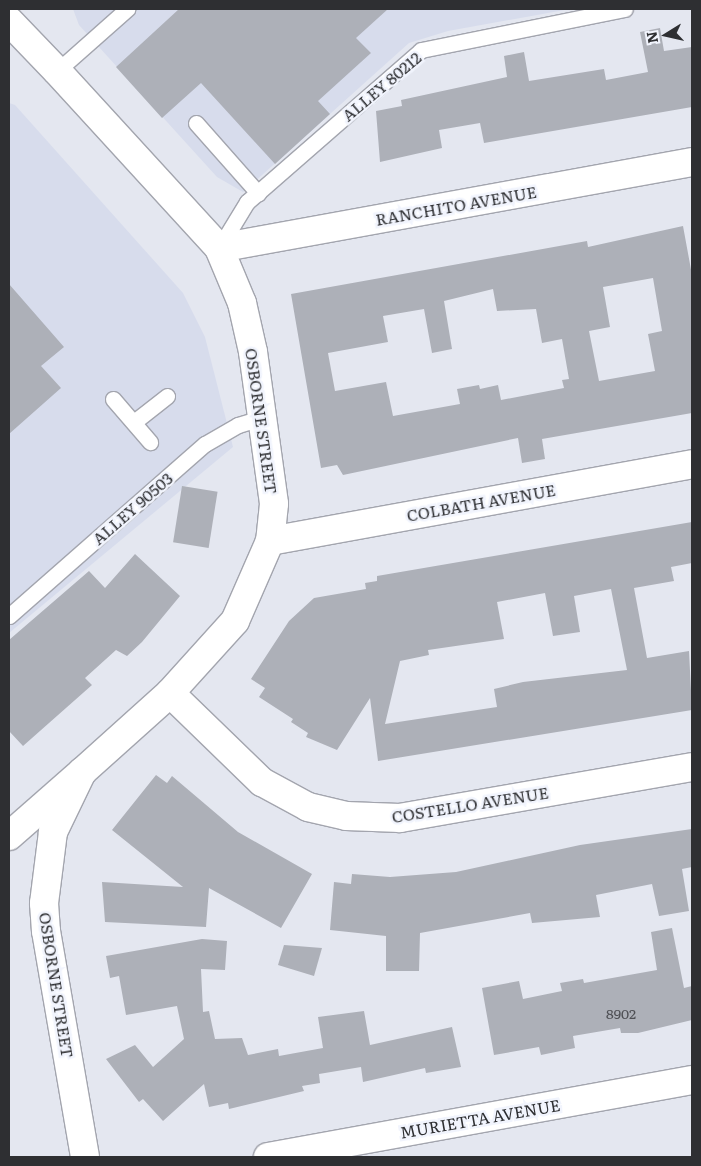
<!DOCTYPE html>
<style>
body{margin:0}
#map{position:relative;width:701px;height:1166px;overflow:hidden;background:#e4e7f0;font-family:Literata,serif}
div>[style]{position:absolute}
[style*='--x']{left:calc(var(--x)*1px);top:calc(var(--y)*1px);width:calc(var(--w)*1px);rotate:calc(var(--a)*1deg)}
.built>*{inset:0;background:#d7dcec}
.building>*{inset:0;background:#adb0b8;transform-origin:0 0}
.roads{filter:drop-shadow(1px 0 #a3a5ae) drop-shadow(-1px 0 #a3a5ae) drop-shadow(0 1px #a3a5ae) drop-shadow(0 -1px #a3a5ae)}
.lane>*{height:15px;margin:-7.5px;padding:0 7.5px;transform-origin:7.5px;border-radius:7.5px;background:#fff}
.street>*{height:28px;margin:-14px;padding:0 14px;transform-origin:14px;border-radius:14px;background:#fff}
.secondary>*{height:28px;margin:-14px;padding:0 14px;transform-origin:14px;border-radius:14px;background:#fff}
span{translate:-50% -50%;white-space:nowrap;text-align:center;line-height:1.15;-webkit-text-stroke:5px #f1f4fd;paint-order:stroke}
.number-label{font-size:14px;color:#4e4f54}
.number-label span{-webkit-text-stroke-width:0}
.street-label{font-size:16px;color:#2e2f32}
.frame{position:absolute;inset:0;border:10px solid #2e2f32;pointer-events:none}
.north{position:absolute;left:641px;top:10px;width:50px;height:50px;-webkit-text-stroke:4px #f1f4fd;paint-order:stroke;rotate:260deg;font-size:14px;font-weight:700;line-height:20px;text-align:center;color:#2e2f32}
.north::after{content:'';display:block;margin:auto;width:18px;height:22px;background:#2e2f32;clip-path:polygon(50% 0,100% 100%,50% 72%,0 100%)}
</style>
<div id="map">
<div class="built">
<i style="clip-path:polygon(73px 9px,570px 9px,448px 31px,409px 43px,243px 192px,217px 177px,79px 25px)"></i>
<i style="clip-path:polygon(9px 103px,15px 105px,183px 293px,205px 337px,233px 447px,9px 633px)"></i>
</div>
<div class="building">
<i style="clip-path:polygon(179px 9px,388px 9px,356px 38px,371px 53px,318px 101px,330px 114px,275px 164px,201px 83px,162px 118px,116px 67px)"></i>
<i style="clip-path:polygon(660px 28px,664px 51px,692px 47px,692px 107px,484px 143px,480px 123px,439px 130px,442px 148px,380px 162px,376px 111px,402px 106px,401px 100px,507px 77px,504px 56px,524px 52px,529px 81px,604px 69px,606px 80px,648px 72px,640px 32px)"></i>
<i style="clip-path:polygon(evenodd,683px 226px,692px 275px,692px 413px,542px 439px,545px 459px,522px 463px,518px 438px,343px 475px,337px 465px,321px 468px,291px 294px,587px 241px,588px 247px,683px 226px,653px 278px,662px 331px,648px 334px,655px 371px,599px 381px,589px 331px,610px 327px,603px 287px,653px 278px,683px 226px,493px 289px,497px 311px,536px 309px,542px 343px,562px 339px,569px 379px,562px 380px,564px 388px,501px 400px,498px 385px,480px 389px,479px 385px,457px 389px,460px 404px,393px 416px,386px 382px,335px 391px,328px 353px,388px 342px,383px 316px,424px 309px,432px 353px,452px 349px,444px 301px,493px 289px)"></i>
<i style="clip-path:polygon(9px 284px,64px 347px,41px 366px,61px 388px,9px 434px)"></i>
<i style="left:182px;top:486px;width:36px;height:57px;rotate:9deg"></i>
<i style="clip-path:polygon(evenodd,692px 522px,692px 563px,671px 567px,674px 581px,634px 588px,647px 658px,689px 651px,692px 710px,378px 761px,370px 698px,337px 750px,306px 737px,308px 733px,291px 722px,293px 719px,259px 697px,265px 688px,251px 679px,289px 621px,314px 598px,366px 589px,365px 583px,377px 581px,377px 576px,692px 522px,611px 589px,627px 670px,523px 682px,494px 689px,497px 707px,385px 724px,400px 661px,429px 655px,428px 650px,504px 639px,497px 602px,545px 593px,553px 636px,580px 632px,574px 596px,611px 589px)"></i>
<i style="clip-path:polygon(135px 554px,180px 596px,142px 642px,127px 656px,116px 650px,85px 678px,92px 685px,23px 746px,9px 731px,9px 640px,89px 571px,105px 588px)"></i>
<i style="clip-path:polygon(156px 775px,167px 783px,172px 776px,238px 832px,312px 874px,281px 928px,209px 888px,206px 927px,105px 922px,102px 882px,183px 887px,112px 830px)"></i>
<i style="clip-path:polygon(692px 829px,692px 867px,682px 869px,689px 911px,659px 916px,652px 884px,596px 895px,600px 917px,532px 923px,530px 913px,420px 933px,419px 971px,386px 971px,386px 936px,330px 930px,334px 882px,351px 884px,352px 874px,390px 877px,456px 872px,580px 845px)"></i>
<i style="clip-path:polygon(672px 928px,684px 988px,692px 986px,692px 1020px,638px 1033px,621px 1033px,620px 1028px,573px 1036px,575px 1048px,541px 1055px,539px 1047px,494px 1055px,482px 988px,519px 981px,523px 999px,562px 991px,560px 983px,583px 979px,584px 983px,657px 970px,651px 932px)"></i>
<i style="clip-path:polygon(202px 939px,227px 941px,225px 970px,201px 969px,203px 1012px,209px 1011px,215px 1039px,242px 1038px,248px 1055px,278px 1049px,279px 1056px,323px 1048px,318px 1017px,364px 1011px,370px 1045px,452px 1027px,461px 1067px,426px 1073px,425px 1068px,363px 1082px,361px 1067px,319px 1074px,320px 1083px,302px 1086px,304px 1091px,229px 1109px,228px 1103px,209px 1107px,204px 1084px,163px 1121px,143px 1099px,139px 1102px,106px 1059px,135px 1045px,153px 1067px,184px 1039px,177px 1006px,126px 1015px,119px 976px,110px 978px,106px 956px)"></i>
<i style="clip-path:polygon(284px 945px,322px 948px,314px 976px,278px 965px)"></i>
</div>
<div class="roads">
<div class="lane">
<i style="--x:57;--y:71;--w:94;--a:-41.5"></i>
<i style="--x:196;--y:123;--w:94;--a:48.5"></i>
<i style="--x:219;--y:248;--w:54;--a:-58.7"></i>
<i style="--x:247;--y:202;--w:231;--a:-41.1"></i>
<i style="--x:421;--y:50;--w:208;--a:-11.4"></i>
<i style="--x:113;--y:399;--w:57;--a:49.3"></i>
<i style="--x:134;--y:422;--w:42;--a:-38.2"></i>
<i style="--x:9;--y:616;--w:261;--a:-41.3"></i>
<i style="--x:205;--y:444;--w:38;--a:-30"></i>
<i style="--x:238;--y:425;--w:28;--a:-17"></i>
</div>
<div class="street">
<i style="--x:9;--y:21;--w:69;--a:46.2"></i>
<i style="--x:219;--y:248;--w:481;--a:-10.3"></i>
<i style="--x:270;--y:541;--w:429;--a:-10.3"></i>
<i style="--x:170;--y:693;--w:128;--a:44.1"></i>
<i style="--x:262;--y:782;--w:52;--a:28.5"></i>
<i style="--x:308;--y:807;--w:39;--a:13"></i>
<i style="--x:346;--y:816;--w:54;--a:2.1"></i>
<i style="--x:400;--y:818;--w:296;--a:-9.9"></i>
<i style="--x:9;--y:836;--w:97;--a:-41.2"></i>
<i style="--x:268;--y:1157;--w:431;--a:-10.3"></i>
</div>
<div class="secondary">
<i style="--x:57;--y:71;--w:240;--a:47.5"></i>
<i style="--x:219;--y:248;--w:60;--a:67.3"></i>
<i style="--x:242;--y:303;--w:50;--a:77.3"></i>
<i style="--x:253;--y:352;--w:153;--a:82.1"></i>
<i style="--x:274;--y:504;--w:37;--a:96"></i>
<i style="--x:270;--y:541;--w:87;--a:113.6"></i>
<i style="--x:235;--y:621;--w:97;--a:132.1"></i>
<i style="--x:170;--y:693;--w:118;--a:138.1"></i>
<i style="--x:82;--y:772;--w:67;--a:115.8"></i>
<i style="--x:53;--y:832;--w:72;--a:97.2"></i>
<i style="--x:44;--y:903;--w:28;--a:86"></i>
<i style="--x:46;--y:931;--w:229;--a:80.2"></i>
</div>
</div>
<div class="number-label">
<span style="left:621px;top:1013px">8902</span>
</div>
<div class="street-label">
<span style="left:381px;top:86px;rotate:-40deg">ALLEY 80212</span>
<span style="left:456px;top:205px;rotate:-10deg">RANCHITO AVENUE</span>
<span style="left:262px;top:421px;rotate:82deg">OSBORNE STREET</span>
<span style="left:481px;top:502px;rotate:-10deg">COLBATH AVENUE</span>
<span style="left:132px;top:508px;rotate:-41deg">ALLEY 90503</span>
<span style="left:470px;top:804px;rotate:-9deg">COSTELLO AVENUE</span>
<span style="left:57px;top:985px;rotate:81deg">OSBORNE STREET</span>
<span style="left:480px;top:1118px;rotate:-10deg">MURIETTA AVENUE</span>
</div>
<div class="frame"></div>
<div class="north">N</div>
</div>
